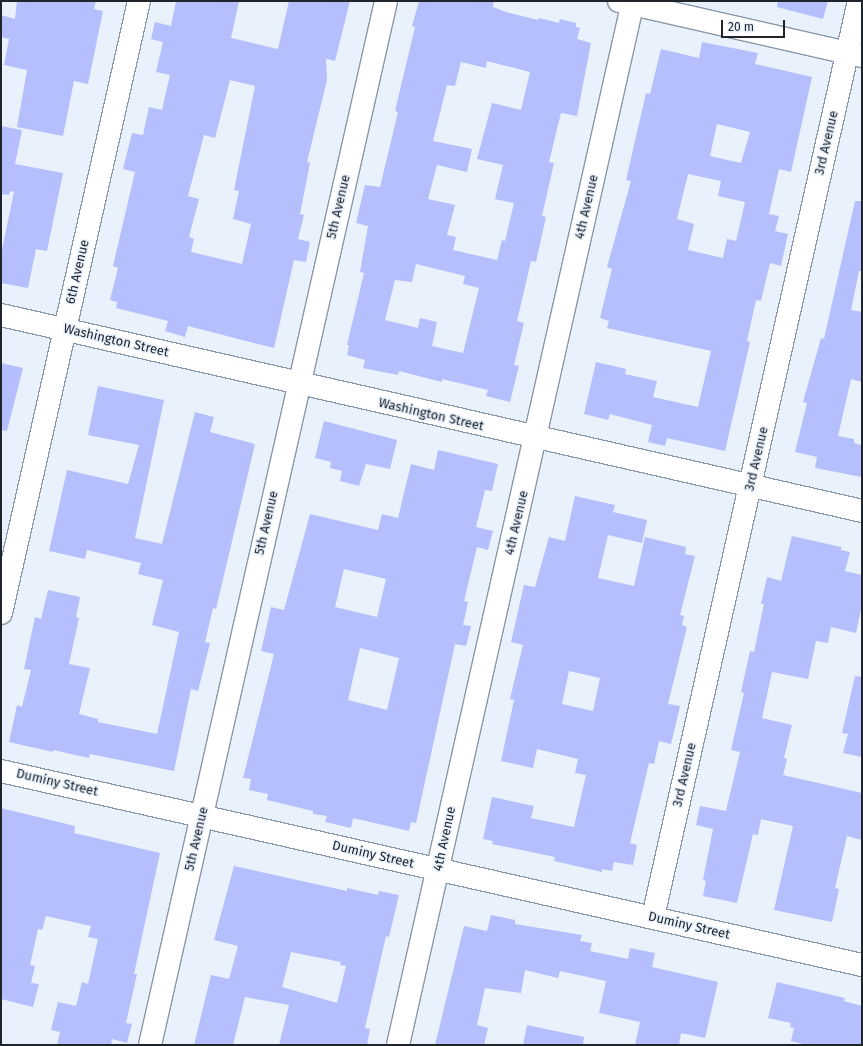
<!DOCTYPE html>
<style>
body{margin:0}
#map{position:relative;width:863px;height:1046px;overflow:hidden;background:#e8f1fc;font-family:"Fira Sans",sans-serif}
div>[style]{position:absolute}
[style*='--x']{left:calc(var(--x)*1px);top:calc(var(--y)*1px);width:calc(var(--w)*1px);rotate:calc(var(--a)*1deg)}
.building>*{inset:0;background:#b5bffd}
.roads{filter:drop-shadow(1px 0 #8997a7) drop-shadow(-1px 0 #8997a7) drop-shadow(0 1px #8997a7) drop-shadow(0 -1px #8997a7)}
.minor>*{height:22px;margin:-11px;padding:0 11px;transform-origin:11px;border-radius:11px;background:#fff}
span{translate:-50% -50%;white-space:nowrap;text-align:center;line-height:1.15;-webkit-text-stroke:3px #e8f1fc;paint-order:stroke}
.street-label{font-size:13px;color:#20252c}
.frame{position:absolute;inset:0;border:2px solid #20252c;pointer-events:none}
.scale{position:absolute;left:721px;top:20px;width:64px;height:18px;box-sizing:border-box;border:2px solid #20252c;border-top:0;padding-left:5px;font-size:12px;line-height:14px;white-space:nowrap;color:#20252c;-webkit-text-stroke:3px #e8f1fc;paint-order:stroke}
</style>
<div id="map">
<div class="building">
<i style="clip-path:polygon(17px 1px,96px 1px,94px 9px,103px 11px,88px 84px,74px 81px,63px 136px,17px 127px,27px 70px,4px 65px,9px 39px,1px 37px,1px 15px,15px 19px)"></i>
<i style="clip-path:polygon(evenodd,176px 1px,239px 1px,231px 38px,278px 49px,289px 1px,350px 1px,335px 61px,326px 59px,327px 80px,307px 162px,310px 163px,300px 214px,304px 215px,298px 239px,310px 242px,306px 262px,294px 260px,274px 348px,188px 326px,185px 337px,165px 331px,168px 321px,116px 308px,117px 302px,110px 300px,118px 268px,113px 266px,135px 172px,123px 169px,132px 133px,143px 135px,149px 107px,162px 110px,170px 75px,156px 72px,163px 42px,151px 39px,155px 22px,171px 26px,176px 1px,230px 80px,255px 86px,234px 190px,239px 191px,233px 219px,251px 224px,242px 264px,191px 252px,194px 239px,189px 237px,199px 199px,188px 196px,204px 135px,215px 138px,230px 80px)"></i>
<i style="clip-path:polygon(evenodd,419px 1px,494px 1px,493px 7px,506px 12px,538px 20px,539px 18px,559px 23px,560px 19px,576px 23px,576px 27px,580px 28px,577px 39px,591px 43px,577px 116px,561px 113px,549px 162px,554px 163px,542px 216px,546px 217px,536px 262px,531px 261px,517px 321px,524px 323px,514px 365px,519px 366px,510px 402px,486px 396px,488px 390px,442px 379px,442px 382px,399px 371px,398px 375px,363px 368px,365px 360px,347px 355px,349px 345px,347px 345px,364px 273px,360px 272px,368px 226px,356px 223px,365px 185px,380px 187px,398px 112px,395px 111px,415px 27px,412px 26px,419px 1px,487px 61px,530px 72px,521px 110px,492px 103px,477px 159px,503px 165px,495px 199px,514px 203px,505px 241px,502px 240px,497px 260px,453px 250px,456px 237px,447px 235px,455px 205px,428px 199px,437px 165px,467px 172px,472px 149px,433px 141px,447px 85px,455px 86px,461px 62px,486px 68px,487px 61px,419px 1px,416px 264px,465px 276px,463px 284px,479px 288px,463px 353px,432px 346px,437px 322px,420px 318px,418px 328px,385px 320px,395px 280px,412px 282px,416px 264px)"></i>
<i style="clip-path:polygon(778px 1px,828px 1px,823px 19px,777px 7px)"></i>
<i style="clip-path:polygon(evenodd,702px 42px,758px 53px,755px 64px,812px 77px,791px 172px,779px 169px,769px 214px,779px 216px,775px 231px,788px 234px,781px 266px,770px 263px,761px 301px,756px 300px,747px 341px,750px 342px,725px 451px,667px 438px,665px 446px,648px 442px,652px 425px,610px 414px,608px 420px,584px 414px,596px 362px,626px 369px,625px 374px,657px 381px,653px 397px,698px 407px,711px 351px,607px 328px,609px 321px,600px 318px,612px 269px,607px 267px,631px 181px,626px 180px,646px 93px,650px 94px,661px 49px,699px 58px,702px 42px,717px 124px,750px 132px,741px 163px,710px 156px,717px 124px,702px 42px,688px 174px,721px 181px,718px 196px,745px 202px,736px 241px,727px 239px,723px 258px,688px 250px,694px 224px,677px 219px,688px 174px)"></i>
<i style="clip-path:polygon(1px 126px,22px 130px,15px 164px,63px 173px,47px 251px,36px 249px,28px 288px,1px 283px,1px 254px,14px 192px,10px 191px,9px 195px,1px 194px)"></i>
<i style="clip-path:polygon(855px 201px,862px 201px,862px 271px,859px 271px,851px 310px,862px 312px,862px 382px,851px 379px,838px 436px,854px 439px,854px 443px,862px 445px,862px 477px,815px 468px,817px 457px,795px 452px,807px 403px,803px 402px,821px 338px,824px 339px)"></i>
<i style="clip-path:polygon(1px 363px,23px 368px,7px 431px,1px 430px)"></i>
<i style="clip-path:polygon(98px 386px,164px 400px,135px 538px,162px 544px,195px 412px,214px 417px,210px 432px,255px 444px,216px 609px,213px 608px,205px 642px,210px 643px,198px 691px,191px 689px,174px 771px,90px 754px,89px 758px,53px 750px,53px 752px,9px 742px,17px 705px,22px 707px,31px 670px,24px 669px,35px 617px,41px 619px,48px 590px,80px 597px,76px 617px,79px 618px,69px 664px,90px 668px,79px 714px,98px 719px,98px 722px,157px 734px,179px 632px,152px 625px,163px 580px,138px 574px,141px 563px,87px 550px,85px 559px,49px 551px,67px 470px,128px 484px,139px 445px,88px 435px)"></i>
<i style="clip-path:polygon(324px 421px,397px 440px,390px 469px,366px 464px,359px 486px,340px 481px,342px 471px,330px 468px,331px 462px,315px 458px)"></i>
<i style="clip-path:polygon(evenodd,438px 450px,498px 464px,492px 491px,485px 490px,476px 527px,493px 531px,488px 550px,477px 547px,464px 601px,468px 602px,463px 625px,471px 626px,466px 646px,455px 644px,416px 823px,411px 822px,409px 831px,353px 818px,351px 828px,325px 822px,327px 816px,313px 814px,313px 811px,267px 800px,268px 794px,249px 790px,251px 779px,243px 778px,274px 654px,261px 651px,271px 607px,284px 610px,310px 514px,378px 530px,382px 514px,398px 518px,411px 464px,434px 470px,438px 450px,344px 569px,386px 579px,377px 617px,335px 607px,344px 569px,438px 450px,360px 648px,399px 658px,387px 710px,348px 700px,360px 648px)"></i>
<i style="clip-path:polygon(evenodd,575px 496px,615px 505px,613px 512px,647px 520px,642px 543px,608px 535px,598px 578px,634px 586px,645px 537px,686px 547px,685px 554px,695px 556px,680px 615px,684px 616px,682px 625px,687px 627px,668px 704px,680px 706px,671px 744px,659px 741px,654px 764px,649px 763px,630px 843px,637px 845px,633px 865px,614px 862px,612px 871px,602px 869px,602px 872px,554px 861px,555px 857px,492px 844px,493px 841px,483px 839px,492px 797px,534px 806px,531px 818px,574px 827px,586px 775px,575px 773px,578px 759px,537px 749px,533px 768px,501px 761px,514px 700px,510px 699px,523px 645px,511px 642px,524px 585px,535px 587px,549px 537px,565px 541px,575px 496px,569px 671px,600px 678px,593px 711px,562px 704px,569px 671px)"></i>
<i style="clip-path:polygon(792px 536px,841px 547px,841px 550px,850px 552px,845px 571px,862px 575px,862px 605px,856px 633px,831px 627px,828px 643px,816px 641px,808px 679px,772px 672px,762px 718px,792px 725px,784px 758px,787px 759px,783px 775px,862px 793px,862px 840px,847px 836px,835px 888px,839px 889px,832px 922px,774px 910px,793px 826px,761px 819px,758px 835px,753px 834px,737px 903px,703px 896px,706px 881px,703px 880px,713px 829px,696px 825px,700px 806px,726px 811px,740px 752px,731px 750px,744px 693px,741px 692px,750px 651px,754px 652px,764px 604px,761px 604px,767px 577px,781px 581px)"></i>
<i style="clip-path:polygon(855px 676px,862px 677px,862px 757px,843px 753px,848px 734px,842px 733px)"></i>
<i style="clip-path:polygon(1px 808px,75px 826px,74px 833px,160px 853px,134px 974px,137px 974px,126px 1023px,132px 1024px,127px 1043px,112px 1039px,111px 1045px,57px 1045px,60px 1032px,51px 1030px,58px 1002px,76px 1006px,82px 982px,88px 984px,98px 939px,88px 937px,91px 926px,46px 916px,42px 930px,38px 929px,30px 965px,35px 966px,31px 983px,39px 984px,33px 1007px,1px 999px)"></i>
<i style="clip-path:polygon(evenodd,234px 866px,347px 891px,347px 888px,378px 895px,379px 891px,399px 895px,389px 937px,386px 936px,365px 1028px,370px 1029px,367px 1045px,279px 1045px,289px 1005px,245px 997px,233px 1045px,194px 1045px,211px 975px,229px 979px,238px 946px,214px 940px,234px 866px,291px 952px,341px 962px,340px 965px,346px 966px,337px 1003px,282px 987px,291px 952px)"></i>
<i style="clip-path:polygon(491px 915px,515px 920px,515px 924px,582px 935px,580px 941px,592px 943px,590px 951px,628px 959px,630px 948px,655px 953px,652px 967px,718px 982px,705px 1038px,681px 1033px,679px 1045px,635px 1045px,640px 1022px,599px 1013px,606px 981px,560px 971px,558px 978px,525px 970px,521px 993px,485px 988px,477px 1025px,488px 1028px,484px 1045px,435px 1045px,464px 926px,487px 931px)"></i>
<i style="clip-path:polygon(777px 982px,845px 998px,844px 1001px,862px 1006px,862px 1045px,807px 1045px,791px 1041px,794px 1028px,790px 1027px,791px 1023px,768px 1018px)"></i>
<i style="clip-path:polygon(527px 1025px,584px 1037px,583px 1045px,523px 1045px)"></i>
</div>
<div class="roads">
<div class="minor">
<i style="--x:619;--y:1;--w:248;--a:12.8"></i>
<i style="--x:1;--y:315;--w:883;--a:12.82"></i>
<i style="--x:1;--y:613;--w:627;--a:-77.29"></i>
<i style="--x:1;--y:771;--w:883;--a:12.7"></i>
<i style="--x:653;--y:917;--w:939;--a:-77.33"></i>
<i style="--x:150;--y:1045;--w:1070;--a:-77.26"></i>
<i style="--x:398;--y:1045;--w:1070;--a:-77.31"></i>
</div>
</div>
<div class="street-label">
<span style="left:827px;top:143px;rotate:-77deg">3rd Avenue</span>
<span style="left:339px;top:207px;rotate:-77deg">5th Avenue</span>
<span style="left:587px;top:207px;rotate:-77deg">4th Avenue</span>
<span style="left:78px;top:272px;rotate:-77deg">6th Avenue</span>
<span style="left:116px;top:341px;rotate:13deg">Washington Street</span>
<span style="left:431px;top:415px;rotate:13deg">Washington Street</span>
<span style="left:757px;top:459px;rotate:-77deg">3rd Avenue</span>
<span style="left:267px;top:523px;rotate:-77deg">5th Avenue</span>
<span style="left:517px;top:523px;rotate:-77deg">4th Avenue</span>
<span style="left:685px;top:775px;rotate:-77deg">3rd Avenue</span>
<span style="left:57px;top:783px;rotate:13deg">Duminy Street</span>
<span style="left:197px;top:839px;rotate:-77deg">5th Avenue</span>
<span style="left:445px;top:839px;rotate:-78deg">4th Avenue</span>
<span style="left:373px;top:855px;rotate:13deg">Duminy Street</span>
<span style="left:689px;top:926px;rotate:13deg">Duminy Street</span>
</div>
<div class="frame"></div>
<div class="scale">20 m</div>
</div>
